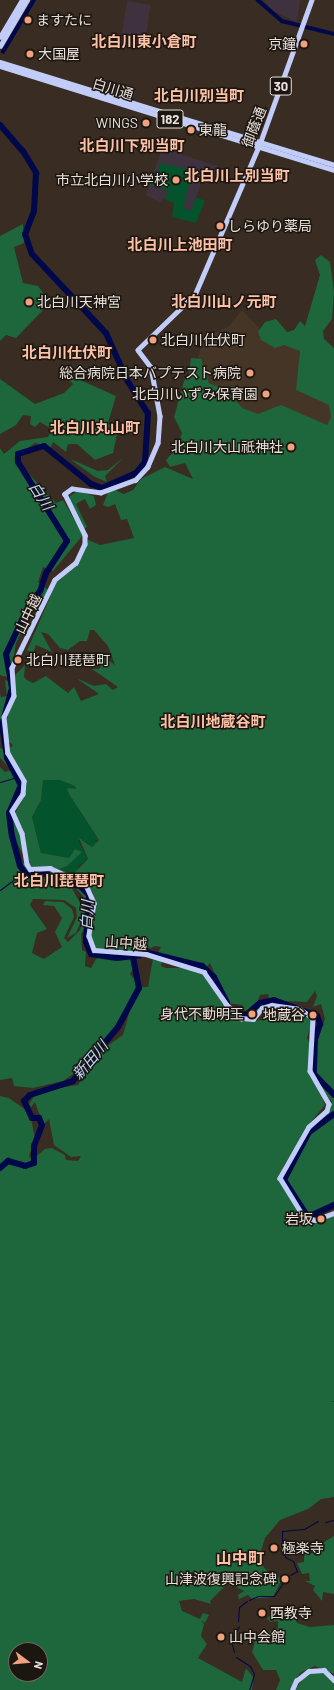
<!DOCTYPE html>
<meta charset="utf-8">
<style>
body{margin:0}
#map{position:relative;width:334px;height:1690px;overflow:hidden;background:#392c22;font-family:Barlow,"Noto Sans JP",sans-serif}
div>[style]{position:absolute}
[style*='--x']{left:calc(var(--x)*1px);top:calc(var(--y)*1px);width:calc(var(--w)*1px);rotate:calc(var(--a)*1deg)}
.commercial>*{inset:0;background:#40313e}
.built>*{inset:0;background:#453526}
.education>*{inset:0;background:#40313f;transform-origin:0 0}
.green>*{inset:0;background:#03542c}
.forest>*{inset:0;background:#1e663c}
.stream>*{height:1px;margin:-0.5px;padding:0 0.5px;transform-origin:0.5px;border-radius:0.5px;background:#00074b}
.canal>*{height:3.5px;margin:-1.75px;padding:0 1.75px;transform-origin:1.75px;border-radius:1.75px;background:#00074b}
.river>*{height:6px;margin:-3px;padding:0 3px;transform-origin:3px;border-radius:3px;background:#00074b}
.major>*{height:4.5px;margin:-2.25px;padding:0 2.25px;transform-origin:2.25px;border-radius:2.25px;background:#c1ccf8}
.dots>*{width:11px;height:11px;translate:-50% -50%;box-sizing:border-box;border:2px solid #1c1611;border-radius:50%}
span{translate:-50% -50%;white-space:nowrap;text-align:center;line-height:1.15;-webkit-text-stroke:3px #1c1611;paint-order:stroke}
.shield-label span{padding:1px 3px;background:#1c1611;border:1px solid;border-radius:3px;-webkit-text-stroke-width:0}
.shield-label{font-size:13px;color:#e9e1da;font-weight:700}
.poi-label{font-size:14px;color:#e9e1da}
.left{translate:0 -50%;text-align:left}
.right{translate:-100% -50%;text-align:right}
.street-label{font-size:14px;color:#e9e1da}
.neighbourhood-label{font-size:15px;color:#fec1a6;font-weight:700}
.water-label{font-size:15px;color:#bfd6fe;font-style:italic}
.quarter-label{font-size:16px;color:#fec1a6;font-weight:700}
.north{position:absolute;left:8px;top:1642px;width:40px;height:40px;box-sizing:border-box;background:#1c1611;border:1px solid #6e6761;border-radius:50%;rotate:106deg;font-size:11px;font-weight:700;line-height:16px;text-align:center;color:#e9e1da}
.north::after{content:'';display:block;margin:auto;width:14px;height:18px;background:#f1a17d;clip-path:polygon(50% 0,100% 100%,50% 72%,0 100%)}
</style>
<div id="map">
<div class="commercial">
<i style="clip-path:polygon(112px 85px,136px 91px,134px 99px,111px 92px)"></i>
</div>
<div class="built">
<i style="clip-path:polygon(242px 310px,261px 330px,302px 351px,298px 389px,334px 406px,328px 428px,264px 412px,249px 417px,205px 383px,196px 363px,205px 338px,228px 327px)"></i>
</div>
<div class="education">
<i style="clip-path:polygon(264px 0,300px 0,297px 22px,273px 11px)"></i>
<i style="left:127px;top:1px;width:24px;height:45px;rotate:9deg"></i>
<i style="clip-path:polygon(162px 148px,217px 166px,212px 181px,203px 178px,191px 211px,183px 208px,187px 196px,169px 192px,160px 203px,146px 195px)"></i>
</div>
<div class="green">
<i style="clip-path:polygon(161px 163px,194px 171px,186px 195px,179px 194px,187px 196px,183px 208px,191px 211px,196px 197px,205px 201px,196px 223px,172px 217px,174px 203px,164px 199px,169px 191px,150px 185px)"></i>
<i style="clip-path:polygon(43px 780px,60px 780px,75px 786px,76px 790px,67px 788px,69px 794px,82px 808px,79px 810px,99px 840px,95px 840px,97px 845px,92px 847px,87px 842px,78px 840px,88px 860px,79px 865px,74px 879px,67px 878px,70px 872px,58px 869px,72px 859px,75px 849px,69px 858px,41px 853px,32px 817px,41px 800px)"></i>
</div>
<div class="forest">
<i style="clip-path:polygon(23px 224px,24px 243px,14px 247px,23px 283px,38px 286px,44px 294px,46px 307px,16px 338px,6px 335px,0 341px,0 236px)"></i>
<i style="clip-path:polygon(evenodd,321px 255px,330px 262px,334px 292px,332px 319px,323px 331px,324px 339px,334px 348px,334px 1205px,326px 1211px,304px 1212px,284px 1184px,285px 1173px,306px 1131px,284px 1165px,279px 1180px,301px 1218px,312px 1222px,334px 1215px,334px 1401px,330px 1402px,334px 1402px,334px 1497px,321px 1499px,308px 1509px,280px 1520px,265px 1538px,258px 1561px,274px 1578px,283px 1577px,273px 1597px,252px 1599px,248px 1595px,239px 1599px,238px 1595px,244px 1591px,228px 1583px,210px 1601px,211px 1604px,194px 1599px,179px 1601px,182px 1611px,200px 1619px,203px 1613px,209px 1615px,205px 1623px,201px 1620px,204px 1624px,201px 1636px,207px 1644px,198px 1658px,242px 1682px,246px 1668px,253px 1677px,252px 1690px,0 1690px,0 1096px,9px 1098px,30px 1113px,35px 1139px,29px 1156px,32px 1160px,45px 1149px,52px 1148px,65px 1155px,66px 1160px,78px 1161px,81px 1156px,71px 1157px,54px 1145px,49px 1119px,43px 1125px,35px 1102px,31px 1107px,29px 1104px,38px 1091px,78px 1085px,100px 1051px,123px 1035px,129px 1013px,127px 1009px,119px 1029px,84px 1066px,63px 1081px,33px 1088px,14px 1086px,12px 1078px,0 1080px,0 767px,5px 772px,11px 770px,0 758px,0 748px,6px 750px,22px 781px,22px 790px,7px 824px,12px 847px,29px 871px,47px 870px,68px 881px,85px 912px,76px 933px,67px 938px,77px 917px,76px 908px,64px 900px,33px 899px,30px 905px,47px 929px,37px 933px,32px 953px,44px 959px,62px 947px,55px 932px,62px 918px,54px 906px,43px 905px,45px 901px,63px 902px,72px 909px,74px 917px,64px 938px,68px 942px,80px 930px,88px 902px,73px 885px,82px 889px,89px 898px,88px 922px,81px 934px,82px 950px,86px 952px,85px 966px,91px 968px,96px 959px,104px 956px,132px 957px,135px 965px,130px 974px,141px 987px,135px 999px,142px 987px,148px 987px,153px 958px,162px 962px,161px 966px,166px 968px,185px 968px,205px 976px,226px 1009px,242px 1022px,262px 1020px,266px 1015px,262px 1012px,270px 1008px,308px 1016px,312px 1020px,307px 1038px,312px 1049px,313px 1033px,318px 1030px,315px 1044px,325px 1019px,321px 1004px,313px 1007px,317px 996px,315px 991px,307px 1002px,286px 1001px,283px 1005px,269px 999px,268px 994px,260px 995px,258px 1000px,262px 1005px,250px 1019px,242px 1005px,228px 1003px,210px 963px,204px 970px,203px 963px,193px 961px,192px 966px,187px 965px,188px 961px,175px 961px,157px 955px,161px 947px,155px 946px,141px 952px,94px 948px,91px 938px,93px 893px,86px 884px,74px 879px,74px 873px,88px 859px,79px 838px,92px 847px,99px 840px,69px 794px,67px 788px,76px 789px,75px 786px,60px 780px,43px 780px,41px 800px,32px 817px,41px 853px,69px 858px,75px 849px,82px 852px,67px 866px,59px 869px,72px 874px,67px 878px,57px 870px,32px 867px,27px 861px,23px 832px,14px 815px,23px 799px,25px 781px,8px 750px,13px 745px,8px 741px,5px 718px,15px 696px,14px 676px,25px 665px,24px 677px,27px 680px,33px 683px,46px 676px,68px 693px,74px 687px,81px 701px,99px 694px,76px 678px,94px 686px,106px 684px,113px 690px,118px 687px,92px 669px,99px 669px,103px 664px,96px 662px,104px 657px,115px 665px,108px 646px,94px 630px,90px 630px,87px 641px,80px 641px,68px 650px,60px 648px,48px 634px,41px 632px,52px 652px,36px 645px,33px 653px,27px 651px,56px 583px,76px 565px,88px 540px,100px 545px,134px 538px,127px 519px,121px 520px,115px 504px,108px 507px,103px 505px,108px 492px,115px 490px,124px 494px,133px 490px,141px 479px,165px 467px,193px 479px,185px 463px,170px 467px,166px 460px,176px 449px,182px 433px,174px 417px,184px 381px,189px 374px,191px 358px,201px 359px,209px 383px,228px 391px,242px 408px,258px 414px,281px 405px,327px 425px,331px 417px,329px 405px,296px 390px,300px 351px,284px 345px,275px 348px,261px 340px,258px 332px,265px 322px,276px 319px,287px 332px,294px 330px,300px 321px,305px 326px,320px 275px,315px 260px,321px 255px,318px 1084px,332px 1102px,330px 1108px,309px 1124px,325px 1105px,318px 1084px,321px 255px,16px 1650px,40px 1650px,40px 1674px,16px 1674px,16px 1650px)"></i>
<i style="clip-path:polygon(67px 378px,78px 379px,116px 396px,108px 423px,117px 434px,113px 453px,95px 460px,77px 444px,68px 444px,66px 452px,53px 442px,51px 447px,35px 443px,14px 458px,56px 503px,63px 500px,83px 535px,53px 571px,43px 567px,38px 582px,48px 590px,45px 599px,33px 609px,16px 643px,10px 678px,0 675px,0 448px,4px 454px,20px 441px,48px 437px,52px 429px,40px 422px,35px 427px,30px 424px,31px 416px,23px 415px,16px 425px,0 434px,0 379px,35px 404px,64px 393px,73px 384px)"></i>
<i style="clip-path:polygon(124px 457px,105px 476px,107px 482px,95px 477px,70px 459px,98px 471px,108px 470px)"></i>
<i style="clip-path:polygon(78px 491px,94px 496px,96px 505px,90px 509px,85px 499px,76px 504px,87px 527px,83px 530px,70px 505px,70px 496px)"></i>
<i style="clip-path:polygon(5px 680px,11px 682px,13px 694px,3px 718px,4px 731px,0 729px,0 693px,1px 697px,7px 696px)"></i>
<i style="clip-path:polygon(13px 822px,20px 831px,24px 856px,16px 842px)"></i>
<i style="clip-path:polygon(334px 1536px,334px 1594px,323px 1592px,322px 1601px,313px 1590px,315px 1586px,305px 1581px,310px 1581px,309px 1573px,302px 1574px,297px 1563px,304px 1562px,304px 1554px)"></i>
<i style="clip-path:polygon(270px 1616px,295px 1617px,297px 1623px,310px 1627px,334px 1625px,334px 1674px,315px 1666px,300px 1673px,289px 1690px,276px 1690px,280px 1680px,276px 1670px,263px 1670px,252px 1652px,256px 1638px,278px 1628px,278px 1621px,270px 1622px,267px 1618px)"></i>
<i style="clip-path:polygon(320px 1671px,334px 1681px,334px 1690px,294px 1690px,309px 1672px)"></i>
</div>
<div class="stream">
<i style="--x:0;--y:782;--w:19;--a:-16"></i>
<i style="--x:0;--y:890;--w:30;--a:-37"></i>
<i style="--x:325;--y:1522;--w:9;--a:-13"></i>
<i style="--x:282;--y:1541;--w:10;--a:-90"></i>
<i style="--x:282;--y:1531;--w:22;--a:-5"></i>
<i style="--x:304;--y:1529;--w:16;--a:-30"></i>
<i style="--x:282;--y:1544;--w:13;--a:77"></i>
<i style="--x:285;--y:1557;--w:9;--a:27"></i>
<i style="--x:293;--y:1561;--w:11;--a:68"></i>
<i style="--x:297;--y:1571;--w:8;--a:150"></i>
<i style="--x:249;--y:1600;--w:10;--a:-24"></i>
<i style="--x:258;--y:1596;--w:16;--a:0"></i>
<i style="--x:274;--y:1596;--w:22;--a:-56"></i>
<i style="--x:238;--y:1621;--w:14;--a:-86"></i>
<i style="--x:239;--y:1607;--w:10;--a:-37"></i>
<i style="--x:234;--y:1652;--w:12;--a:-104"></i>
<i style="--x:231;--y:1640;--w:16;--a:-60"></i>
<i style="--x:236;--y:1657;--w:17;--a:33"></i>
<i style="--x:250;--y:1666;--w:9;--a:63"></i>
<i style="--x:254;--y:1674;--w:17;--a:107"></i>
</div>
<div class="canal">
<i style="--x:258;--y:0;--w:32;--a:41"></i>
<i style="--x:282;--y:21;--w:54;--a:14"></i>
<i style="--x:3;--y:52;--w:61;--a:-59.2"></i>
</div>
<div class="river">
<i style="--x:0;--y:125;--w:35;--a:49"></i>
<i style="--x:23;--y:151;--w:26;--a:59"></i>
<i style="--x:36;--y:173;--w:38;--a:93"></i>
<i style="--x:34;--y:211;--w:25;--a:111"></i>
<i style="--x:25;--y:234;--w:21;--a:71"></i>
<i style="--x:32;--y:254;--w:108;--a:46.9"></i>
<i style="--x:106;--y:333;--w:51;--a:65.9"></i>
<i style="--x:127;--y:380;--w:39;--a:58"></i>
<i style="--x:148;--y:413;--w:49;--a:93.5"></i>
<i style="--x:145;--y:462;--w:14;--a:129"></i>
<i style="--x:136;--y:473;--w:37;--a:156"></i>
<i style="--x:102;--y:488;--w:12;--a:-160"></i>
<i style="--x:91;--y:484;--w:60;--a:-141"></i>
<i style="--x:44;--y:446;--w:27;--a:163"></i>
<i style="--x:18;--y:454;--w:8;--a:90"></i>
<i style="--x:18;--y:462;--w:93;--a:58.2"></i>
<i style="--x:67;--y:541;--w:38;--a:123"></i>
<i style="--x:46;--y:573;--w:19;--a:108"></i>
<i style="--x:40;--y:591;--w:18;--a:128"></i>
<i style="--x:29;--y:605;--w:54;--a:115.1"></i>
<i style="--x:6;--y:654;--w:35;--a:80"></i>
<i style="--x:12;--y:688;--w:38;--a:105"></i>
<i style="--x:2;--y:725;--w:33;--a:81"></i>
<i style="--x:7;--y:758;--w:30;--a:63"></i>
<i style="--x:21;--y:785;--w:30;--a:113"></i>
<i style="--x:9;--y:813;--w:23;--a:83"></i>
<i style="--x:12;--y:836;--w:31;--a:75"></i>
<i style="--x:20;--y:866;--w:11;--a:52"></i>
<i style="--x:27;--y:875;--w:20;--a:-3"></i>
<i style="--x:47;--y:874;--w:16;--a:30"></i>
<i style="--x:61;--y:882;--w:19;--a:12"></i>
<i style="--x:80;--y:886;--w:13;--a:45"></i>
<i style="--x:89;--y:895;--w:47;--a:93.7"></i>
<i style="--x:86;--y:942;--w:13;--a:67"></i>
<i style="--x:91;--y:954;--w:26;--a:9"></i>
<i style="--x:117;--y:958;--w:23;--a:-7"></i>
<i style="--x:145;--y:952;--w:59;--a:13.8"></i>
<i style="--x:202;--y:966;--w:16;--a:43"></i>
<i style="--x:214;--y:977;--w:29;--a:63"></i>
<i style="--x:235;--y:1013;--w:11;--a:10"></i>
<i style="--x:246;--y:1015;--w:18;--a:-41"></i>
<i style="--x:260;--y:1003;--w:14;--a:-12"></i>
<i style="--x:274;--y:1000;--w:46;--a:20.4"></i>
<i style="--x:317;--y:1016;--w:9;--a:69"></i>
<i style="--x:320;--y:1024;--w:16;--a:108"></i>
<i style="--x:315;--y:1039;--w:35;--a:92"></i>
<i style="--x:314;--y:1074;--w:29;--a:46"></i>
<i style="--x:334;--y:1114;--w:31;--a:144"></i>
<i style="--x:309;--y:1132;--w:54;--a:117.5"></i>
<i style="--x:284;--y:1180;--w:44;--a:57"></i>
<i style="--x:308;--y:1217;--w:29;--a:-25"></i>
<i style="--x:0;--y:1168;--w:11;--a:-41"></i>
<i style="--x:8;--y:1161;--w:18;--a:16"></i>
<i style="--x:25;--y:1166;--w:9;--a:-18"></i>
<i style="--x:34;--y:1163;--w:17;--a:-90"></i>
<i style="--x:34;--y:1146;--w:22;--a:-69"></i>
<i style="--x:42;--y:1125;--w:8;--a:-113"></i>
<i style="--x:39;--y:1118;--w:7;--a:180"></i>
<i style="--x:32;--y:1118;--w:19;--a:-115"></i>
<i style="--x:24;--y:1101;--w:8;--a:-45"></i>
<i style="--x:30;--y:1095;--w:45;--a:-18"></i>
<i style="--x:73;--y:1081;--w:70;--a:-50.2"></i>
<i style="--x:118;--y:1027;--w:44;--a:-61.7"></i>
<i style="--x:139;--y:988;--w:32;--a:-101"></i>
</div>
<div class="major">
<i style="--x:312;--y:0;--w:151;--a:109.8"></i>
<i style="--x:261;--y:142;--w:167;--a:113.3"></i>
<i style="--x:195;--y:295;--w:79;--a:136"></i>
<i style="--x:138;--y:350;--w:21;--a:53"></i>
<i style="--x:151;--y:367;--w:50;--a:79.6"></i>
<i style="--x:160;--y:416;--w:27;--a:94"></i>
<i style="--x:158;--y:443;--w:26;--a:113"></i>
<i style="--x:148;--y:467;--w:18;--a:133"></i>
<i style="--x:136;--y:480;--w:37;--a:160"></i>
<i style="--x:101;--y:493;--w:29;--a:-172"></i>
<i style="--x:72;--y:489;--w:9;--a:144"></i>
<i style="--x:65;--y:494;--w:46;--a:64"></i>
<i style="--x:85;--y:535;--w:9;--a:90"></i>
<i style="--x:85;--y:544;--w:21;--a:115"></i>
<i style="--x:76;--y:563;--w:27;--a:141"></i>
<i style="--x:55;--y:580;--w:89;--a:116"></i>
<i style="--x:16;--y:660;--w:9;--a:117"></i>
<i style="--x:12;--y:668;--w:28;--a:86"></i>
<i style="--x:14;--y:696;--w:23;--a:115"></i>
<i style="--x:4;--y:717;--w:36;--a:84"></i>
<i style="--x:8;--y:753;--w:32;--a:60"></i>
<i style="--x:24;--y:781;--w:13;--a:94"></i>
<i style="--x:23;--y:794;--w:20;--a:123"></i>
<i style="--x:12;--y:811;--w:24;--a:66"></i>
<i style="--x:22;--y:833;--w:31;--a:81"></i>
<i style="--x:27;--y:864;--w:6;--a:59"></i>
<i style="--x:30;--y:869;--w:20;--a:-3"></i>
<i style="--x:50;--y:868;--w:40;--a:25"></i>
<i style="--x:86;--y:885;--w:20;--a:66"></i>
<i style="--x:94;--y:903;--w:33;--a:99"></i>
<i style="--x:89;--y:936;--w:15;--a:70"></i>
<i style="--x:94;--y:950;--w:52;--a:4.4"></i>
<i style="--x:146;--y:954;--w:61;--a:17.2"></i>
<i style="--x:204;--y:972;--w:39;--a:55"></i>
<i style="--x:226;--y:1004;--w:21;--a:43"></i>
<i style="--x:241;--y:1018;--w:12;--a:5"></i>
<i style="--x:253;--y:1019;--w:14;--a:-51"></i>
<i style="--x:262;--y:1008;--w:10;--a:-17"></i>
<i style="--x:272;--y:1005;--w:28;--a:8"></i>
<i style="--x:300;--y:1009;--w:16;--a:35"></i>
<i style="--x:313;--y:1018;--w:53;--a:93.2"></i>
<i style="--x:310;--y:1071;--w:38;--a:60"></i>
<i style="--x:329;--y:1104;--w:7;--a:106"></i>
<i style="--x:327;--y:1111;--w:24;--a:138"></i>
<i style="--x:309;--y:1127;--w:59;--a:119.6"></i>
<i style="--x:280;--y:1178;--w:46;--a:58.4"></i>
<i style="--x:304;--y:1217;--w:11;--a:15"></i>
<i style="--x:315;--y:1220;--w:20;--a:-20"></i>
<i style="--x:0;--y:37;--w:43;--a:-59.3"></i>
<i style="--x:0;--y:46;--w:53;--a:-59.6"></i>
<i style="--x:0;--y:62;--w:350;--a:17.1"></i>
<i style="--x:0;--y:66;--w:350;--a:17.3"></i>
<i style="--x:292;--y:1690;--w:10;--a:-66"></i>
<i style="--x:296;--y:1681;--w:16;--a:-38"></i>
<i style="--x:309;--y:1671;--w:15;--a:-4"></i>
<i style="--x:324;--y:1670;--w:14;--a:45"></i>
</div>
<div class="dots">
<i style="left:28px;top:20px;background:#f1a17d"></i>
<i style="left:304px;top:44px;background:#f1a17d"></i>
<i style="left:30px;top:54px;background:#f1a17d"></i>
<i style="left:146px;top:123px;background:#f1a17d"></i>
<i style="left:191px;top:130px;background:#f1a17d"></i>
<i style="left:176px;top:180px;background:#f1a17d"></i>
<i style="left:220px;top:226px;background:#f1a17d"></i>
<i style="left:29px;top:302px;background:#f1a17d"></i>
<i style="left:153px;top:340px;background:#f1a17d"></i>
<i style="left:250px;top:373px;background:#f1a17d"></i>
<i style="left:266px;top:394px;background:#f1a17d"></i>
<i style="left:291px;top:447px;background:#f1a17d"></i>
<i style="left:18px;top:660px;background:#f1a17d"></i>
<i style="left:252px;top:1014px;background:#f1a17d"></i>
<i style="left:313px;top:1015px;background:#f1a17d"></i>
<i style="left:321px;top:1219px;background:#f1a17d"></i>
<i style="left:274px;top:1548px;background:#f1a17d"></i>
<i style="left:285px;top:1579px;background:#f1a17d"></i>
<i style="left:262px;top:1613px;background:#f1a17d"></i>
<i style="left:221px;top:1637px;background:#f1a17d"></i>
</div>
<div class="shield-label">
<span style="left:281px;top:86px">30</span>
<span style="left:170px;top:119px">182</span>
</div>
<div class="poi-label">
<span class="left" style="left:36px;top:20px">ますたに</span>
<span class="right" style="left:296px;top:44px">京鐘</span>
<span class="left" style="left:38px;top:54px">大国屋</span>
<span class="right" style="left:138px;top:123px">WINGS</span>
<span class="left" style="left:199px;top:130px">東龍</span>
<span class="right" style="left:168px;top:180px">市立北白川小学校</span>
<span class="left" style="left:228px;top:226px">しらゆり薬局</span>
<span class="left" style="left:37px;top:302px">北白川天神宮</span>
<span class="left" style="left:161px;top:340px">北白川仕伏町</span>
<span class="right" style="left:241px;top:373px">総合病院日本バプテスト病院</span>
<span class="right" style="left:258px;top:394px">北白川いずみ保育園</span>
<span class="right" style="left:283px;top:447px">北白川大山祇神社</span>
<span class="left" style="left:26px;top:660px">北白川琵琶町</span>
<span class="right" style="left:244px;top:1014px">身代不動明王</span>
<span class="right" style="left:305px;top:1015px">地蔵谷</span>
<span class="right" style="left:313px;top:1219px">岩坂</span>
<span class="left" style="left:282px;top:1548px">極楽寺</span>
<span class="right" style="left:277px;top:1579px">山津波復興記念碑</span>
<span class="left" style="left:270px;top:1613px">西教寺</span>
<span class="left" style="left:229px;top:1637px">山中会館</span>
</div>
<div class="street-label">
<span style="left:113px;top:89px;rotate:17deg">白川通</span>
<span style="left:254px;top:127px;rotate:-69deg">御蔭通</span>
<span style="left:28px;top:614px;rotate:-64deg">山中越</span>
<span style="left:126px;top:943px;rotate:4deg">山中越</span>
</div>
<div class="neighbourhood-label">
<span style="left:144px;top:42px">北白川東小倉町</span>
<span style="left:199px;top:96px">北白川別当町</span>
<span style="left:132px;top:146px">北白川下別当町</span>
<span style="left:237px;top:176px">北白川上別当町</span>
<span style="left:180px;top:245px">北白川上池田町</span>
<span style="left:224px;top:302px">北白川山ノ元町</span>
<span style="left:67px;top:353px">北白川仕伏町</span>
<span style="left:95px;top:428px">北白川丸山町</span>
<span style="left:213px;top:722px">北白川地蔵谷町</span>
<span style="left:59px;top:881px">北白川琵琶町</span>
</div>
<div class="water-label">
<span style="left:41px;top:496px;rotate:57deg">白川</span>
<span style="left:87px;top:915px;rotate:-88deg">白川</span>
<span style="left:90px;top:1060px;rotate:-49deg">新田川</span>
</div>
<div class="quarter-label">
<span style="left:240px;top:1558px">山中町</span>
</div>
<div class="north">N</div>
</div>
